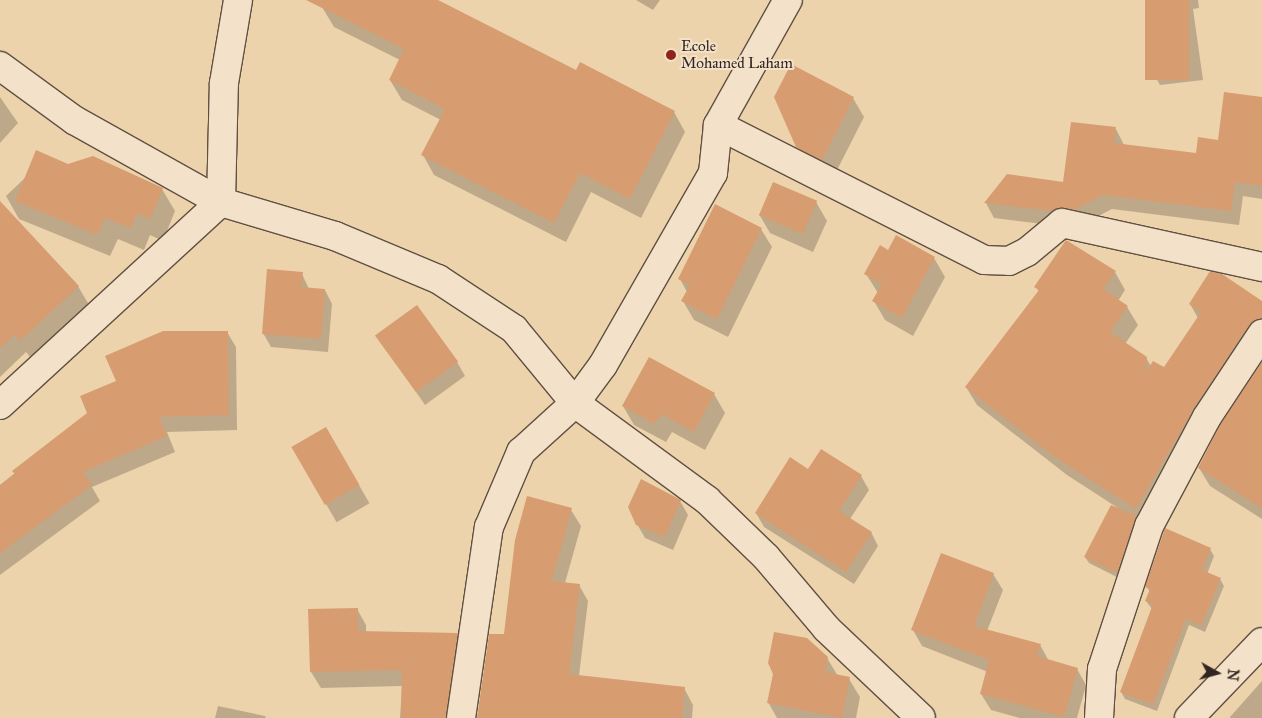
<!DOCTYPE html>
<style>
body{margin:0}
#map{position:relative;width:1262px;height:718px;overflow:hidden;background:#edd3ac;font-family:"IM FELL Great Primer",serif}
div>[style]{position:absolute}
[style*='--x']{left:calc(var(--x)*1px);top:calc(var(--y)*1px);width:calc(var(--w)*1px);rotate:calc(var(--a)*1deg)}
.shadow>*{inset:0;background:#0003;transform-origin:0 0}
.building>*{inset:0;background:#d89c71;transform-origin:0 0}
.roads{filter:drop-shadow(1px 0 #605042) drop-shadow(-1px 0 #605042) drop-shadow(0 1px #605042) drop-shadow(0 -1px #605042)}
.minor>*{height:28px;margin:-14px;padding:0 14px;transform-origin:14px;border-radius:14px;background:#f3e2c9}
.dots>*{width:14px;height:14px;translate:-50% -50%;box-sizing:border-box;border:2px solid #f3e2c9;border-radius:50%}
span{translate:-50% -50%;white-space:nowrap;text-align:center;line-height:1.15;-webkit-text-stroke:4px #f3e2c9;paint-order:stroke}
.poi-label{font-size:15px;color:#31251f}
.left{translate:0 -50%;text-align:left}
.north{position:absolute;left:1192px;top:648px;width:50px;height:50px;-webkit-text-stroke:4px #f3e2c9;paint-order:stroke;rotate:97deg;font-size:14px;font-weight:700;line-height:20px;text-align:center;color:#31251f}
.north::after{content:'';display:block;margin:auto;width:18px;height:22px;background:#31251f;clip-path:polygon(50% 0,100% 100%,50% 72%,0 100%)}
</style>
<div id="map">
<div class="shadow">
<i style="clip-path:polygon(326px 0,435px 0,576px 72px,674px 112px,685px 132px,641px 218px,591px 192px,566px 242px,434px 175px,423px 155px,441px 120px,402px 100px,390px 80px,400px 60px,334px 27px,322px 7px)"></i>
<i style="clip-path:polygon(636px 0,660px 0,653px 10px)"></i>
<i style="clip-path:polygon(1146px 0,1198px 0,1199px 8px,1193px 9px,1203px 80px,1160px 85px,1156px 78px)"></i>
<i style="clip-path:polygon(0 97px,18px 123px,0 143px)"></i>
<i style="clip-path:polygon(853px 98px,864px 117px,833px 178px,809px 166px,798px 147px)"></i>
<i style="clip-path:polygon(1262px 98px,1262px 199px,1243px 196px,1239px 225px,1112px 209px,1083px 224px,1060px 226px,994px 218px,986px 203px,1008px 175px,1064px 183px,1116px 129px,1124px 145px,1197px 154px,1219px 141px)"></i>
<i style="clip-path:polygon(68px 165px,162px 189px,175px 211px,163px 241px,150px 235px,144px 250px,118px 239px,110px 256px,19px 219px,6px 196px,26px 177px)"></i>
<i style="clip-path:polygon(0 202px,78px 286px,89px 305px,32px 359px,26px 352px,0 377px)"></i>
<i style="clip-path:polygon(816px 202px,827px 221px,813px 252px,770px 233px,759px 214px)"></i>
<i style="clip-path:polygon(761px 229px,772px 247px,728px 337px,694px 320px,683px 301px,687px 292px,680px 279px)"></i>
<i style="clip-path:polygon(889px 251px,934px 258px,945px 277px,913px 336px,885px 320px,874px 301px,878px 293px,866px 274px)"></i>
<i style="clip-path:polygon(1115px 272px,1125px 290px,1118px 301px,1127px 307px,1138px 325px,1125px 344px,1146px 358px,1151px 366px,1164px 369px,1198px 318px,1190px 304px,1262px 302px,1262px 342px,1121px 579px,1089px 563px,1085px 557px,1118px 508px,1067px 475px,977px 405px,966px 387px,1039px 292px,1036px 287px)"></i>
<i style="clip-path:polygon(302px 274px,309px 289px,325px 290px,332px 304px,328px 352px,271px 347px,263px 333px)"></i>
<i style="clip-path:polygon(227px 332px,236px 347px,237px 430px,167px 432px,175px 452px,92px 487px,100px 501px,0 575px,0 485px,89px 413px)"></i>
<i style="clip-path:polygon(377px 335px,457px 362px,465px 376px,425px 405px)"></i>
<i style="clip-path:polygon(1262px 364px,1262px 519px,1210px 486px,1199px 468px)"></i>
<i style="clip-path:polygon(714px 394px,725px 413px,705px 450px,672px 432px,666px 442px,634px 425px,623px 406px)"></i>
<i style="left:326px;top:428px;width:87px;height:38px;rotate:60deg"></i>
<i style="clip-path:polygon(808px 471px,861px 476px,869px 490px,850px 519px,871px 532px,878px 546px,854px 584px,764px 527px,756px 513px)"></i>
<i style="clip-path:polygon(680px 501px,688px 515px,673px 550px,645px 538px,637px 524px)"></i>
<i style="clip-path:polygon(571px 510px,581px 526px,565px 583px,579px 585px,588px 601px,579px 676px,684px 688px,693px 705px,692px 718px,478px 718px,505px 636px)"></i>
<i style="clip-path:polygon(1210px 549px,1214px 556px,1207px 574px,1220px 579px,1224px 586px,1205px 632px,1189px 625px,1157px 711px,1125px 699px,1121px 692px,1152px 609px,1146px 601px,1150px 592px,1147px 587px)"></i>
<i style="clip-path:polygon(993px 574px,1003px 590px,987px 631px,1040px 645px,1049px 661px,1077px 669px,1086px 685px,1077px 718px,1020px 718px,991px 710px,981px 694px,988px 672px,922px 646px,913px 630px)"></i>
<i style="clip-path:polygon(357px 609px,366px 625px,366px 632px,457px 634px,466px 651px,456px 718px,400px 718px,402px 686px,321px 688px,311px 672px)"></i>
<i style="clip-path:polygon(827px 658px,838px 676px,849px 679px,860px 697px,856px 718px,777px 718px,768px 702px,775px 674px)"></i>
<i style="clip-path:polygon(1262px 681px,1262px 718px,1230px 718px,1230px 717px)"></i>
<i style="clip-path:polygon(218px 706px,265px 716px,266px 718px,215px 718px)"></i>
</div>
<div class="building">
<i style="clip-path:polygon(306px 0,438px 0,576px 70px,580px 62px,675px 111px,630px 199px,580px 173px,554px 223px,421px 155px,445px 109px,389px 80px,404px 49px)"></i>
<i style="left:1145px;top:0;width:44px;height:80px"></i>
<i style="clip-path:polygon(791px 64px,854px 97px,822px 160px,796px 147px,774px 97px)"></i>
<i style="clip-path:polygon(1224px 92px,1262px 97px,1262px 186px,1235px 182px,1231px 211px,1103px 195px,1074px 210px,1059px 208px,1052px 211px,984px 203px,1007px 174px,1063px 182px,1071px 122px,1116px 127px,1114px 143px,1196px 153px,1198px 137px,1218px 140px)"></i>
<i style="clip-path:polygon(36px 150px,68px 164px,93px 156px,163px 188px,150px 219px,137px 213px,131px 228px,105px 218px,97px 235px,15px 201px)"></i>
<i style="left:773px;top:182px;width:48px;height:36px;rotate:23deg"></i>
<i style="clip-path:polygon(0 201px,79px 286px,20px 341px,15px 334px,0 348px)"></i>
<i style="clip-path:polygon(715px 204px,762px 228px,717px 319px,681px 301px,690px 285px,678px 279px)"></i>
<i style="clip-path:polygon(896px 235px,935px 257px,902px 318px,872px 301px,882px 284px,864px 274px,880px 245px,888px 250px)"></i>
<i style="clip-path:polygon(1066px 240px,1116px 271px,1103px 289px,1128px 306px,1110px 332px,1147px 357px,1145px 373px,1153px 361px,1164px 367px,1201px 312px,1189px 304px,1210px 271px,1222px 274px,1262px 301px,1262px 319px,1249px 325px,1194px 408px,1136px 509px,1055px 457px,965px 387px,1039px 290px,1034px 287px)"></i>
<i style="clip-path:polygon(267px 269px,303px 272px,301px 287px,325px 289px,321px 339px,262px 334px)"></i>
<i style="left:417px;top:305px;width:70px;height:52px;rotate:54deg"></i>
<i style="clip-path:polygon(163px 331px,228px 331px,229px 415px,159px 417px,167px 436px,83px 472px,92px 485px,0 553px,0 485px,15px 474px,12px 471px,87px 413px,80px 396px,116px 381px,105px 356px)"></i>
<i style="clip-path:polygon(649px 357px,715px 393px,694px 432px,661px 414px,655px 424px,622px 406px)"></i>
<i style="clip-path:polygon(1262px 362px,1262px 508px,1198px 468px,1220px 425px)"></i>
<i style="left:326px;top:427px;width:67px;height:40px;rotate:60deg"></i>
<i style="clip-path:polygon(821px 449px,862px 475px,839px 511px,872px 532px,846px 572px,755px 513px,790px 457px,808px 469px)"></i>
<i style="clip-path:polygon(641px 479px,681px 500px,665px 537px,636px 525px,628px 507px)"></i>
<i style="clip-path:polygon(527px 496px,572px 508px,552px 581px,580px 584px,569px 674px,685px 687px,682px 718px,477px 718px,489px 634px,504px 634px,515px 540px)"></i>
<i style="clip-path:polygon(1111px 505px,1137px 516px,1117px 573px,1084px 557px)"></i>
<i style="clip-path:polygon(1165px 528px,1211px 548px,1202px 570px,1221px 578px,1201px 625px,1186px 619px,1153px 704px,1120px 692px,1153px 604px,1145px 601px,1150px 589px,1145px 587px)"></i>
<i style="clip-path:polygon(941px 553px,994px 573px,974px 626px,1041px 644px,1037px 656px,1078px 668px,1064px 717px,980px 694px,989px 660px,911px 630px)"></i>
<i style="clip-path:polygon(358px 608px,358px 631px,458px 633px,446px 718px,401px 718px,402px 670px,310px 672px,308px 609px)"></i>
<i style="clip-path:polygon(774px 632px,807px 638px,828px 657px,825px 672px,850px 677px,842px 718px,767px 703px,773px 674px,768px 663px)"></i>
</div>
<div class="roads">
<div class="minor">
<i style="--x:0;--y:66;--w:92;--a:36.1"></i>
<i style="--x:74;--y:120;--w:168;--a:29.2"></i>
<i style="--x:221;--y:202;--w:119;--a:-88.6"></i>
<i style="--x:224;--y:83;--w:84;--a:-80.4"></i>
<i style="--x:718;--y:125;--w:298;--a:26.9"></i>
<i style="--x:984;--y:260;--w:25;--a:2"></i>
<i style="--x:1009;--y:261;--w:20;--a:-27"></i>
<i style="--x:1027;--y:252;--w:45;--a:-39.6"></i>
<i style="--x:1062;--y:223;--w:205;--a:12.4"></i>
<i style="--x:0;--y:405;--w:300;--a:-42.6"></i>
<i style="--x:221;--y:202;--w:119;--a:16.6"></i>
<i style="--x:335;--y:236;--w:112;--a:22.7"></i>
<i style="--x:438;--y:279;--w:91;--a:33.3"></i>
<i style="--x:514;--y:329;--w:96;--a:50.5"></i>
<i style="--x:575;--y:403;--w:164;--a:36.3"></i>
<i style="--x:707;--y:500;--w:82;--a:44"></i>
<i style="--x:766;--y:557;--w:94;--a:49.7"></i>
<i style="--x:827;--y:629;--w:129;--a:43.4"></i>
<i style="--x:461;--y:718;--w:193;--a:-81.7"></i>
<i style="--x:489;--y:527;--w:82;--a:-66.9"></i>
<i style="--x:521;--y:452;--w:73;--a:-42.2"></i>
<i style="--x:575;--y:403;--w:47;--a:-53.6"></i>
<i style="--x:603;--y:365;--w:221;--a:-60.2"></i>
<i style="--x:713;--y:173;--w:48;--a:-84.1"></i>
<i style="--x:718;--y:125;--w:143;--a:-60.8"></i>
<i style="--x:1099;--y:718;--w:49;--a:-86.5"></i>
<i style="--x:1102;--y:669;--w:151;--a:-71.8"></i>
<i style="--x:1149;--y:526;--w:123;--a:-62"></i>
<i style="--x:1207;--y:417;--w:100;--a:-56.5"></i>
<i style="--x:1189;--y:718;--w:105;--a:-46.2"></i>
</div>
</div>
<div class="dots">
<i style="left:671px;top:55px;background:#8f2418"></i>
</div>
<div class="poi-label">
<span class="left" style="left:681px;top:55px">Ecole<br>Mohamed Laham</span>
</div>
<div class="north">N</div>
</div>
